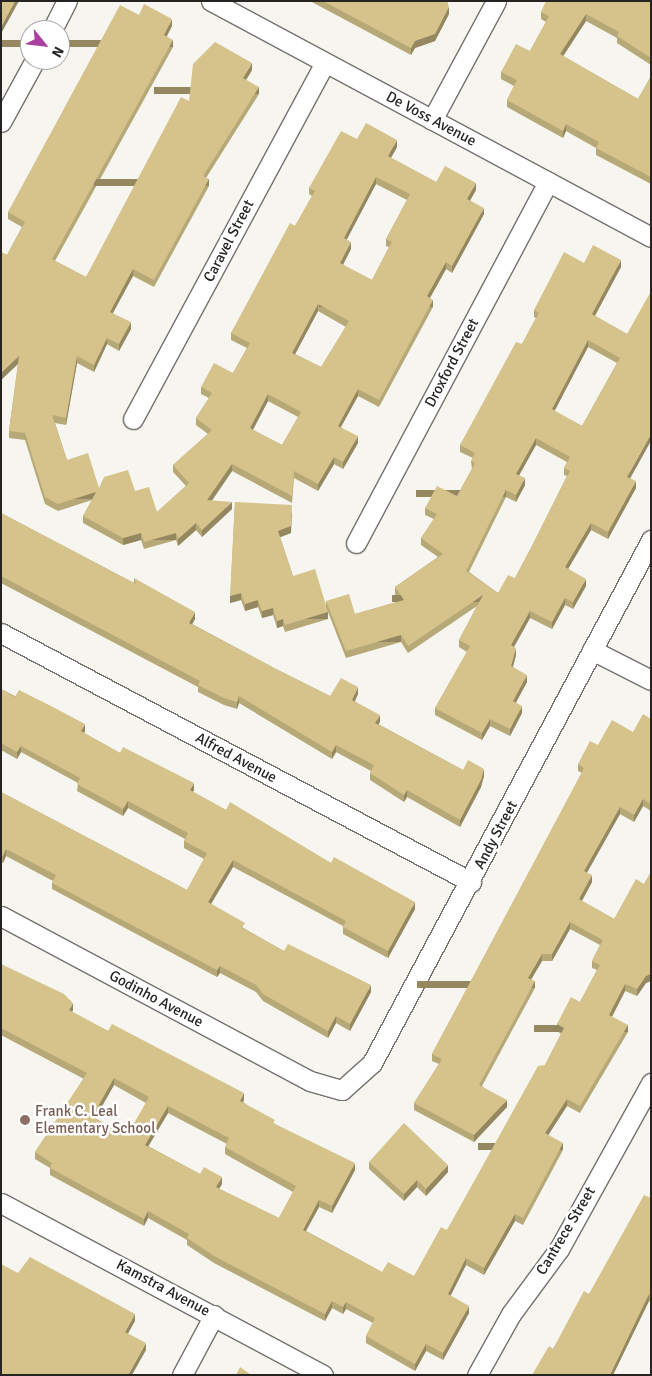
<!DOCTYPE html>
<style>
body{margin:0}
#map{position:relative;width:652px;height:1376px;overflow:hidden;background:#f6f5f0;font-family:Signika,sans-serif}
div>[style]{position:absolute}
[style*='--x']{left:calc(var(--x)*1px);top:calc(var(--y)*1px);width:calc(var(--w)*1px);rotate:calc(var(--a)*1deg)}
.roads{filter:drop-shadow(1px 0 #74726f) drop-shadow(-1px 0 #74726f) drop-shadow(0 1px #74726f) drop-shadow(0 -1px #74726f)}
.street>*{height:19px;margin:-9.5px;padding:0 9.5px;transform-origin:9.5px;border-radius:9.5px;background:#fff}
.wall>*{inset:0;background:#b7a878}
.shaded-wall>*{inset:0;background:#958861;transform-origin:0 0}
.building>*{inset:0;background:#d5c38b}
.dots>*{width:14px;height:14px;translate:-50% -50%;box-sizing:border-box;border:2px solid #fff;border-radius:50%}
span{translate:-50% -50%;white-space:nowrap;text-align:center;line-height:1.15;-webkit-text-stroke:5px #fff;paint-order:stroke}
.street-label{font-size:15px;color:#252423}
.education-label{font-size:15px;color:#785e54}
.left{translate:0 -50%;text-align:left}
.frame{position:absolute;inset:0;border:2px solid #252423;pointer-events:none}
.north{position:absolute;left:20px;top:20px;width:50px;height:50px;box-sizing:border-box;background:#fff;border:1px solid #a8a7a7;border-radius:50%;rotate:119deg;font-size:14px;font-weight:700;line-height:20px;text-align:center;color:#252423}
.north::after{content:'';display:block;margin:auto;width:18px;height:22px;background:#aa3fa0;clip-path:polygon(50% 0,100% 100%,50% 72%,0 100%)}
</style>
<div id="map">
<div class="roads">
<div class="street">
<i style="--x:211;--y:1;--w:499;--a:28.2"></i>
<i style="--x:52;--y:30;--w:33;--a:-63"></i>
<i style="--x:432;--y:120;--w:135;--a:-61.7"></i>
<i style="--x:1;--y:122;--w:71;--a:-61.3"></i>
<i style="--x:133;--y:419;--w:404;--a:-61.7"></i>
<i style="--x:356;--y:543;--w:409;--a:-62"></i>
<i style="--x:1;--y:633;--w:532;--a:27.91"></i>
<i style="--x:592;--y:650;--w:66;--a:27"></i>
<i style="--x:1;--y:916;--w:350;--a:28.1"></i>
<i style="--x:310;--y:1081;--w:33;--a:16"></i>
<i style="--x:342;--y:1090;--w:40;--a:-42"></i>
<i style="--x:372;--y:1063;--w:593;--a:-61.92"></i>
<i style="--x:1;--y:1203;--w:365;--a:28.1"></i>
<i style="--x:182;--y:1375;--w:68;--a:-61.9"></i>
<i style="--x:477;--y:1375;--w:70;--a:-60.9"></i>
<i style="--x:511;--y:1314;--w:81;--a:-53.6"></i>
<i style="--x:559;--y:1249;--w:190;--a:-61"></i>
</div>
</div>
<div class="wall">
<i style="clip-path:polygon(310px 1px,447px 1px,449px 14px,435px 41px,415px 48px,411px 55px)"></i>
<i style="clip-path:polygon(651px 1px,651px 65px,617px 43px,617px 38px,586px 21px,563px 56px,638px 99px,651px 76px,651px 184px,596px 155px,596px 148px,566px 131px,563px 138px,507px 107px,507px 100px,514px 86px,501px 79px,501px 72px,530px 51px,546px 22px,541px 19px,541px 12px)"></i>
<i style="clip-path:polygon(evenodd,139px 15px,172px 26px,166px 36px,173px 47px,55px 261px,86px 277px,189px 101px,252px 70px,246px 80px,259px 94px,206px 178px,209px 186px,154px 287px,133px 276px,113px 313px,131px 329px,119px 351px,107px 344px,94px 372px,77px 363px,66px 425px,55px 423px,67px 460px,99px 488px,135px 491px,157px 512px,186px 486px,173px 472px,173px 465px,208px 434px,196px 425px,196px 418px,209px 398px,201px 394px,201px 387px,233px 373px,247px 348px,231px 340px,231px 333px,295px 226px,312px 196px,309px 194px,309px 188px,357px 139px,397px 147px,391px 158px,436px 182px,476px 190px,470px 200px,484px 214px,452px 273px,446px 269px,430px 298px,433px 307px,379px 407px,358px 396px,341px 427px,358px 443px,343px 469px,334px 464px,318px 491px,294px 478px,292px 503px,232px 471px,212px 501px,232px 509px,202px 537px,196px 530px,178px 546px,176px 540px,144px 549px,141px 540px,123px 545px,83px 523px,83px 516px,92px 500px,58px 511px,45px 504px,25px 440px,9px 438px,9px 431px,18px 364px,1px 380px,1px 252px,7px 255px,22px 227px,8px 219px,8px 212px,139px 15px,376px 184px,407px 200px,386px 239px,386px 246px,389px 247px,372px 280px,343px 265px,351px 249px,346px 239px,376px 184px,139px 15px,318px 311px,346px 327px,321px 367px,295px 354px,318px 311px,139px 15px,268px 401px,298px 417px,282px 445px,253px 430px,268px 401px)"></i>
<i style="clip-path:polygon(evenodd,584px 263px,621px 267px,595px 316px,627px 334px,630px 478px,636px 488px,608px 539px,591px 530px,568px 569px,586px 586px,573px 609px,565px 605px,552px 629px,530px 618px,514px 647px,516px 655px,513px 667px,527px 682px,516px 702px,522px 713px,510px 736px,490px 726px,482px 740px,435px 715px,435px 708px,467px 652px,459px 647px,459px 640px,477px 606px,408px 653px,401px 642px,346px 658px,328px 612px,328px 619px,285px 632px,283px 626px,277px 628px,273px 615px,262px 618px,258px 607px,245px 611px,241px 600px,230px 603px,235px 502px,291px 533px,280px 537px,293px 576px,326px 606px,326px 601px,355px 614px,400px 601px,395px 594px,395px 587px,438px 557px,421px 545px,421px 538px,434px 519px,425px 515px,425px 508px,457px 496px,472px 469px,471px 461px,473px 458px,460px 452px,460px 445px,522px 344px,536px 318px,534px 317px,534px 310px,584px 263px,588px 347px,617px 363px,582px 426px,554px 411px,588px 347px,584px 263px,536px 445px,567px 462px,564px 468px,564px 475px,567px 476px,532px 546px,515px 578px,498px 593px,469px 572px,506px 497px,516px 502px,525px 485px,519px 475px,536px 445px)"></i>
<i style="clip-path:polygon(1px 513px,134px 583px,134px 578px,195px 619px,192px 624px,276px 669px,330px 696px,358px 694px,355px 701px,380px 722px,378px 724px,463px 770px,484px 776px,481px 787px,460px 827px,407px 797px,404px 802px,370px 780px,370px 773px,371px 771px,336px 752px,332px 759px,239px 703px,237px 709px,224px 705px,198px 692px,198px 687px,1px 583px)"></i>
<i style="clip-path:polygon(1px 689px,85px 731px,84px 733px,120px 753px,194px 790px,193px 792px,226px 810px,331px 863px,415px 909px,388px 958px,343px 934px,343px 926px,233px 867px,211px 904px,245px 929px,284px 951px,371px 992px,350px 1031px,336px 1023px,328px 1038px,263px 1001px,256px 992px,220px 973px,217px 977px,52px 889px,52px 883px,53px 881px,6px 856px,3px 863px,1px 862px,1px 792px,187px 890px,204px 859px,184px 848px,184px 841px,185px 839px,128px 808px,123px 816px,77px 791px,78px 783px,21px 752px,17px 759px,1px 750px)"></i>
<i style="clip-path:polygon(evenodd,651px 719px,651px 811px,643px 806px,634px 822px,620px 814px,587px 872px,592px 882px,582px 901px,614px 919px,644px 884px,651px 872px,651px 981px,646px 983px,637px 996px,625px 991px,612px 1017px,628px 1032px,580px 1113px,567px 1106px,548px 1135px,563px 1150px,523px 1225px,515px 1221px,484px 1275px,466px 1265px,450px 1296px,469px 1313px,443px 1360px,426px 1351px,415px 1371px,366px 1343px,366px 1336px,373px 1323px,346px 1309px,343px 1314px,332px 1308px,325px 1321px,214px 1263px,187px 1245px,187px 1240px,148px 1218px,144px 1226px,50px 1175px,50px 1168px,35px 1159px,35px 1152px,84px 1079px,1px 1035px,1px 964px,73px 1010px,72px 1012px,108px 1031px,244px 1100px,243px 1102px,275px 1124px,355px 1170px,332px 1213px,319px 1207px,306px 1231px,382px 1272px,414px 1276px,447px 1230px,545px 1065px,561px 1034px,557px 1031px,557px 1024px,580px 1002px,597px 970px,592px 968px,592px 961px,600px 945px,570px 929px,552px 961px,542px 961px,531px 979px,535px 988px,482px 1086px,507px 1107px,474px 1142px,414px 1110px,414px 1103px,439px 1064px,432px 1061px,432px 1054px,582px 773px,578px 771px,578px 764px,598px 745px,633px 732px,651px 719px,114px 1085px,146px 1103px,127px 1136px,95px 1118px,114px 1085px,651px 719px,168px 1113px,227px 1144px,225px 1147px,225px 1154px,293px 1192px,279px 1218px,219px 1189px,222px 1184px,200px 1174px,148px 1146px,168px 1113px)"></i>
<i style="clip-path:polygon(369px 1162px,448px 1172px,426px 1196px,417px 1187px,404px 1201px,369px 1169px)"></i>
<i style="clip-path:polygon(651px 1198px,651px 1302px,649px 1301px,613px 1375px,532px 1375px,553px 1349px,589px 1294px)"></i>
</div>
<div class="shaded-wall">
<i style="clip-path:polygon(15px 1px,19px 1px,2px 32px,2px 25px)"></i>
<i style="clip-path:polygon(449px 7px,449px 14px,435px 41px,415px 48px,411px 55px,411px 48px,415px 41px)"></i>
<i style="clip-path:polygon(586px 14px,586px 21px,560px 61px,560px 54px)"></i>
<i style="clip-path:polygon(172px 19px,172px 26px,164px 42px,164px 35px)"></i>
<i style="left:173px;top:40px;width:7px;height:250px;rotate:90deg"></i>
<i style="clip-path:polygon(252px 63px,252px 70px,243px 85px,243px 78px)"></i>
<i style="left:259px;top:87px;width:7px;height:105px;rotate:90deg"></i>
<i style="clip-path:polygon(566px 124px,566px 131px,563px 138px,563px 131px)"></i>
<i style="clip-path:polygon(397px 140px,397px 147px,388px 163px,388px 156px)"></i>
<i style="clip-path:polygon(376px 177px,376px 184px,344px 245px,344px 238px)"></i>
<i style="left:209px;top:179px;width:7px;height:115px;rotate:90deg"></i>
<i style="clip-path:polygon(476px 183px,476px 190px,467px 206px,467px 199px)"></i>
<i style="clip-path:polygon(484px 208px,484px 214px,452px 273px,452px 266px)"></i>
<i style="clip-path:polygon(351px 242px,351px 249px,340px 270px,340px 263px)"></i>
<i style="clip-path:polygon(621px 260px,621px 267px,592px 321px,592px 314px)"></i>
<i style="clip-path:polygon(446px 262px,446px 269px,427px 303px,427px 296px)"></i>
<i style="clip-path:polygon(133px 269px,133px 276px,110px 318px,110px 312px)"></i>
<i style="left:433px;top:300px;width:7px;height:114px;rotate:90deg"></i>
<i style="clip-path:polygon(318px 304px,318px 311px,292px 360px,292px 353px)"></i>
<i style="clip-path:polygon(131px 322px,131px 329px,119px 351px,119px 344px)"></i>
<i style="clip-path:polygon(107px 338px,107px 344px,94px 372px,94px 365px)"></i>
<i style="clip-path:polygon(588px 340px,588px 347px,552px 416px,552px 409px)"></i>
<i style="clip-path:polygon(19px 356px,19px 363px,1px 380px,1px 373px)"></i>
<i style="clip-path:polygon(77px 356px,77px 363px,66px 425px,66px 418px)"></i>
<i style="clip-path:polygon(358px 389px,358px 396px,338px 432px,338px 426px)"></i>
<i style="clip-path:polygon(268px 394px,268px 401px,250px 435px,250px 428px)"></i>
<i style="clip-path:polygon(651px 434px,651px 441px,627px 484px,627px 477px)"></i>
<i style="clip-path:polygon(358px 436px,358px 443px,343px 469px,343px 462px)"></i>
<i style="clip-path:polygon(536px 438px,536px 445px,516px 481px,516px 474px)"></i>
<i style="clip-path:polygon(334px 457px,334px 464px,318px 491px,318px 484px)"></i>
<i style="clip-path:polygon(232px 464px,232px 471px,207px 507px,207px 500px)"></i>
<i style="clip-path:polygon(525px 478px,525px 485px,516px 502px,516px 495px)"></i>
<i style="clip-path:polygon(636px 481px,636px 488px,608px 539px,608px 532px)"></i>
<i style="left:506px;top:490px;width:7px;height:90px;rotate:90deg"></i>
<i style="left:96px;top:492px;width:7px;height:40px;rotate:90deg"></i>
<i style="clip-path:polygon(232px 502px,232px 509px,202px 537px,202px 530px)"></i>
<i style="clip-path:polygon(292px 512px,291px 533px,278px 538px,278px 531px)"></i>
<i style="clip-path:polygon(196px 523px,196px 530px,178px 546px,178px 539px)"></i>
<i style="clip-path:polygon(591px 523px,591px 530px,565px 574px,565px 567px)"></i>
<i style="clip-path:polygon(141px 533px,141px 540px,123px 545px,123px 538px)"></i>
<i style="left:176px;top:533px;width:7px;height:33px;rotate:90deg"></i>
<i style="clip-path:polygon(586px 579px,586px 586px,573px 609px,573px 602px)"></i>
<i style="clip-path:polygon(241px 593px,241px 600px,230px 603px,230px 596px)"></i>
<i style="left:483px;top:595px;width:7px;height:91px;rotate:90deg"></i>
<i style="clip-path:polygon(565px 598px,565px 605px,552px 629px,552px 622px)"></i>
<i style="clip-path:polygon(258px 600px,258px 607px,245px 611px,245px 604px)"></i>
<i style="clip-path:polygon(273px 608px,273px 615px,262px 618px,262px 611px)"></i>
<i style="clip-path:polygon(530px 611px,530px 618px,511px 652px,511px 645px)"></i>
<i style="clip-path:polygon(195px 612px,195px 619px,189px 630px,189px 623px)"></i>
<i style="left:328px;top:612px;width:7px;height:45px;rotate:90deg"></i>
<i style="clip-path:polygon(283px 619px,283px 626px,277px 628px,277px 621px)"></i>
<i style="left:401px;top:635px;width:7px;height:57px;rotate:90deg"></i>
<i style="clip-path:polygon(516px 648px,516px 655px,511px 673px,511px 666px)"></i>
<i style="clip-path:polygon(527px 675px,527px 682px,513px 708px,513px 701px)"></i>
<i style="clip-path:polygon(358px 687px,358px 694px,352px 707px,352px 700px)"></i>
<i style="clip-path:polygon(239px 696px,239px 703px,237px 709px,237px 702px)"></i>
<i style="clip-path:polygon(522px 706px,522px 713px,510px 736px,510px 729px)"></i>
<i style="clip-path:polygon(380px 715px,380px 722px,375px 730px,375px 723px)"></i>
<i style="clip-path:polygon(490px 719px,490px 726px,482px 740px,482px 733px)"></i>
<i style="clip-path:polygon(85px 724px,85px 731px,81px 738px,81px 731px)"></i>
<i style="clip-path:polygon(336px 745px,336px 752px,332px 759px,332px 752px)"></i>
<i style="clip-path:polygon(21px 746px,21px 752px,17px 759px,17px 752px)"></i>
<i style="clip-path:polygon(484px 769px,484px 776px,481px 787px,460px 827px,460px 820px)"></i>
<i style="clip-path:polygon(194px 783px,194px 790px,190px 797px,190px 790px)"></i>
<i style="clip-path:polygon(407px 790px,407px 797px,404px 802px,404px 795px)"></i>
<i style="clip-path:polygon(643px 799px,643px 806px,634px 822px,634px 815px)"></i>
<i style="clip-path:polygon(128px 801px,128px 808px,123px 816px,123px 809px)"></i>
<i style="clip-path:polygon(620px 807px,620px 814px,584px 878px,584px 871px)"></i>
<i style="clip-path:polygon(6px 849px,6px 856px,3px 863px,3px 856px)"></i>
<i style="clip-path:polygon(233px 860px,233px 867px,208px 909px,208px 902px)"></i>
<i style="clip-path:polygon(592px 875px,592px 882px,579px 906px,579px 899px)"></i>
<i style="clip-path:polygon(415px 902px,415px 909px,388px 958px,388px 951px)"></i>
<i style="clip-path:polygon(570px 922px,570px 929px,552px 961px,552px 954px)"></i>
<i style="clip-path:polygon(542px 954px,542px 961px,528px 985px,528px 978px)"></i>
<i style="clip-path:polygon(220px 966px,220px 973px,217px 977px,217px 970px)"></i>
<i style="clip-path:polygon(651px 974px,651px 981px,646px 983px,637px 996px,637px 989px,646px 976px)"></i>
<i style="left:535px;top:981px;width:7px;height:118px;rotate:90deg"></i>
<i style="clip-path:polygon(625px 984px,625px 991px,609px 1022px,609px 1015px)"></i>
<i style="clip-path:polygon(371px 985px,371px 992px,350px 1031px,350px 1024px)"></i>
<i style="clip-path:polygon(73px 1003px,73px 1010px,69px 1017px,69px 1010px)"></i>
<i style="clip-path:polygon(336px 1016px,336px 1023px,328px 1038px,328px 1031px)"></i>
<i style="left:628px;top:1025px;width:7px;height:94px;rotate:90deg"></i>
<i style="clip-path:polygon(114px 1078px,114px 1085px,92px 1124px,92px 1117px)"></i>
<i style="clip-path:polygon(244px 1093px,244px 1100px,240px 1108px,240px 1101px)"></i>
<i style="clip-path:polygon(567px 1099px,567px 1106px,545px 1140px,545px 1133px)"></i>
<i style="clip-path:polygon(507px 1100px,507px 1107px,474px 1142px,474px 1135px)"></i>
<i style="clip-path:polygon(168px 1106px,168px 1113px,145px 1152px,145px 1145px)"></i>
<i style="left:563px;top:1143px;width:7px;height:85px;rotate:90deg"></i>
<i style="clip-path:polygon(355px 1163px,355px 1170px,332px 1213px,332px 1206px)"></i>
<i style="clip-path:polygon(448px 1165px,448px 1172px,426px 1196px,426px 1189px)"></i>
<i style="clip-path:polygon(222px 1177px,222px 1184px,216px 1194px,216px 1187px)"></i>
<i style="clip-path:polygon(417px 1180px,417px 1187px,404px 1201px,404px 1194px)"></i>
<i style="clip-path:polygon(319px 1200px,319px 1207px,303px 1236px,303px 1230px)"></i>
<i style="clip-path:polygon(148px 1211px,148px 1218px,144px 1226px,144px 1219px)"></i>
<i style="clip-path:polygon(515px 1214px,515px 1221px,484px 1275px,484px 1268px)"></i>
<i style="clip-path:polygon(466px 1258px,466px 1265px,448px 1301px,448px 1294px)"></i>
<i style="clip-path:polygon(649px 1294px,649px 1301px,613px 1375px,610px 1375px)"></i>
<i style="clip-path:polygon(332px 1301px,332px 1308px,325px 1321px,325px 1314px)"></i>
<i style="clip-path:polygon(346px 1302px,346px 1309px,343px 1314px,343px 1307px)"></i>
<i style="clip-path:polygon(469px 1306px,469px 1313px,443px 1360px,443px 1353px)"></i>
<i style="clip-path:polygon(135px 1314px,135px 1321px,125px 1339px,125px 1332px)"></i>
<i style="clip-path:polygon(146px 1343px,146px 1350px,132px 1375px,128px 1375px)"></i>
<i style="clip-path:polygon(426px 1344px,426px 1351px,415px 1371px,415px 1364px)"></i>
</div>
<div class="building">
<i style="clip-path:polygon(1px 1px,15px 1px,2px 25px,1px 24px)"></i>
<i style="clip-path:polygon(323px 1px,447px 1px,449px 7px,435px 34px,415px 41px,411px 48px)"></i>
<i style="clip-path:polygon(546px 1px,651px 1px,651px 58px,617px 36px,619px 32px,586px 14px,560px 54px,638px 99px,651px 76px,651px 177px,596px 148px,599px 142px,566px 124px,563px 131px,507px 100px,517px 80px,501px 72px,516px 44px,530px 51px,549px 16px,541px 12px)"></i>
<i style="clip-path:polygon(evenodd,144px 4px,172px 19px,164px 35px,173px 40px,52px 259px,86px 277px,181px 97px,189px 101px,193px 64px,215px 42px,252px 63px,243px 78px,259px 87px,203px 176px,209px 179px,154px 280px,133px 269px,110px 312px,131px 322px,119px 344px,107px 338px,94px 365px,77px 356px,66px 418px,52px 415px,67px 460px,88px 453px,99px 488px,104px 477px,128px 470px,135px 491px,149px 487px,157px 512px,189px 483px,173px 465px,212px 430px,196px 418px,212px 393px,201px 387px,214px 363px,233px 373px,250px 343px,231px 333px,290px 223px,295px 226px,315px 191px,309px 188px,341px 131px,357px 139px,366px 123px,397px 140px,388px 156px,436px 182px,445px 166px,476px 183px,467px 199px,484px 208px,452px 266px,446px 262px,427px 296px,433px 300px,379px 400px,358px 389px,338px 426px,358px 436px,343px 462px,334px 457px,318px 484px,294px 471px,292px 496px,232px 464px,207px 500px,232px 502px,202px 530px,196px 523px,178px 539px,176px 533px,144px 542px,141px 533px,123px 538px,83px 516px,96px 492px,58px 504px,45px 497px,25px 433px,9px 431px,19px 356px,1px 373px,1px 252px,7px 255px,25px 222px,8px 212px,120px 5px,139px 15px,144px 4px,376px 177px,410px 194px,386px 239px,392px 242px,372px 280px,340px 263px,351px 242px,344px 238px,376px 177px,144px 4px,318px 304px,349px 321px,321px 367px,292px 353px,318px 304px,144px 4px,268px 394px,301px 412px,282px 445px,250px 428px,268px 394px)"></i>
<i style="clip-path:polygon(evenodd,593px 245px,621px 260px,592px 314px,627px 334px,650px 293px,651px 293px,651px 434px,627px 477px,636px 481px,608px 532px,591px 523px,565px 567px,586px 579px,573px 602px,565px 598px,552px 622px,530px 611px,511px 645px,516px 648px,511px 666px,527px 675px,513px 701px,522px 706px,510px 729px,490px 719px,482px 733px,435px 708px,470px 646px,459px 640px,483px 595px,408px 646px,401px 635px,346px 651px,326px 601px,349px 594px,355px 614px,404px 600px,395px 587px,443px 554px,421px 538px,437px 514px,425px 508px,437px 486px,457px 496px,475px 463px,471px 461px,475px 453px,460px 445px,516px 342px,522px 344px,539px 313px,534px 310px,564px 252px,584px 263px,593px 245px,588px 340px,620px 358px,582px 426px,552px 409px,588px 340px,593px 245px,536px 438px,570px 457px,564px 468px,570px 471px,532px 546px,515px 578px,508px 575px,498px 593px,466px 571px,506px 490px,516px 495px,525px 478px,516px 474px,536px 438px)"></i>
<i style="clip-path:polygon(235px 502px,292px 505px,291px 526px,278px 531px,293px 576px,315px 569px,328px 612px,285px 625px,283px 619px,277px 621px,273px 608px,262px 611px,258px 600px,245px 604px,241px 593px,230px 596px)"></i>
<i style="clip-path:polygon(1px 513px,136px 584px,134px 578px,195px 612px,189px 623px,276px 669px,330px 696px,341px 678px,358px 687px,352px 700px,380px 715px,375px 723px,463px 770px,468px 760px,484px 769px,481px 780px,460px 820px,407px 790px,404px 795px,370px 773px,374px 765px,336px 745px,332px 752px,239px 696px,237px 702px,224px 698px,198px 685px,200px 681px,1px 576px)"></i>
<i style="clip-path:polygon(1px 689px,15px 697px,19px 690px,51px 706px,85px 724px,81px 731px,120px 753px,123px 747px,194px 783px,190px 790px,226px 810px,230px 802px,331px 863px,334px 857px,415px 902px,388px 951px,343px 927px,346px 921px,233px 860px,208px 902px,245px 923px,242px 928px,284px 951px,288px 944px,371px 985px,350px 1024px,336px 1016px,328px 1031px,263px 994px,256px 985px,220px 966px,217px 970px,52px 883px,56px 875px,6px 849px,3px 856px,1px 855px,1px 792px,187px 890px,207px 853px,184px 841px,188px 833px,128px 801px,123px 809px,77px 784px,80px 778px,21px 746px,17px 752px,1px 743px)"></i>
<i style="clip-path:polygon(evenodd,643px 714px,651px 719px,651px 804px,643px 799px,634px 815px,620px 807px,584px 871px,592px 875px,579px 899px,614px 919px,636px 879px,644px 884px,651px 872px,651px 974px,646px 976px,637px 989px,625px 984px,609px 1015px,628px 1025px,580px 1106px,567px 1099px,545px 1133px,563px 1143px,523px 1218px,515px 1214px,484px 1268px,466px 1258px,448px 1294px,469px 1306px,443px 1353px,426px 1344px,415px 1364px,366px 1336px,375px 1318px,346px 1302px,343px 1307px,332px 1301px,325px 1314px,214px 1256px,187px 1238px,189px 1234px,148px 1211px,144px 1219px,50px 1168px,52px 1163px,35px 1152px,87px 1073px,1px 1028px,1px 964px,64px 994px,73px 1003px,69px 1010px,108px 1031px,112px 1024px,244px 1093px,240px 1101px,275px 1120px,273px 1123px,355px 1163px,332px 1206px,319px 1200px,303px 1230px,382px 1272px,388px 1262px,414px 1276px,441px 1227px,447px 1230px,538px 1066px,545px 1065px,564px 1028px,557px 1024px,571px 997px,580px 1002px,600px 965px,592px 961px,603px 940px,570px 922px,552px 954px,542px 954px,528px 978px,535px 981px,479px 1085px,507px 1100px,474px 1135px,414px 1103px,442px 1059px,432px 1054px,584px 768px,578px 764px,590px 741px,598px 745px,612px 720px,633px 732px,643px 714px,114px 1078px,149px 1097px,127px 1136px,92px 1117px,114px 1078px,643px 714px,168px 1106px,229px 1138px,225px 1147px,296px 1186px,279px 1218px,216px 1187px,222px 1177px,204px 1167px,200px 1174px,145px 1145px,168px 1106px)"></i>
<i style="clip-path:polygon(404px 1123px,448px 1165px,426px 1189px,417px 1180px,404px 1194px,369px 1162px)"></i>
<i style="clip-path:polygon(644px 1195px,651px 1198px,651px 1295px,649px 1294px,610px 1375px,532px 1375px,549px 1346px,553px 1349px,584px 1291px,589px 1294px)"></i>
<i style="clip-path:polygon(30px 1257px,135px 1314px,125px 1332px,146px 1343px,128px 1375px,1px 1375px,1px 1264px,18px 1273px)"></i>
<i style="clip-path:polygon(240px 1367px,251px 1375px,236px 1375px)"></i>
</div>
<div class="dots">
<i style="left:25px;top:1120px;background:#8d6e63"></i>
</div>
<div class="street-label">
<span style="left:431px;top:119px;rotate:28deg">De Voss Avenue</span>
<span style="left:229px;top:241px;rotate:-62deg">Caravel Street</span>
<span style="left:452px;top:363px;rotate:-62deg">Droxford Street</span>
<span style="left:236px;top:758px;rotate:28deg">Alfred Avenue</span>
<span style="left:496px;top:835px;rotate:-62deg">Andy Street</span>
<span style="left:156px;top:999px;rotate:28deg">Godinho Avenue</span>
<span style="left:566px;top:1231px;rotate:-59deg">Cantrece Street</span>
<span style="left:163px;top:1288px;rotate:28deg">Kamstra Avenue</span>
</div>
<div class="education-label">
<span class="left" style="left:35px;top:1120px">Frank C. Leal<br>Elementary School</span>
</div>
<div class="frame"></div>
<div class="north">N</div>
</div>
